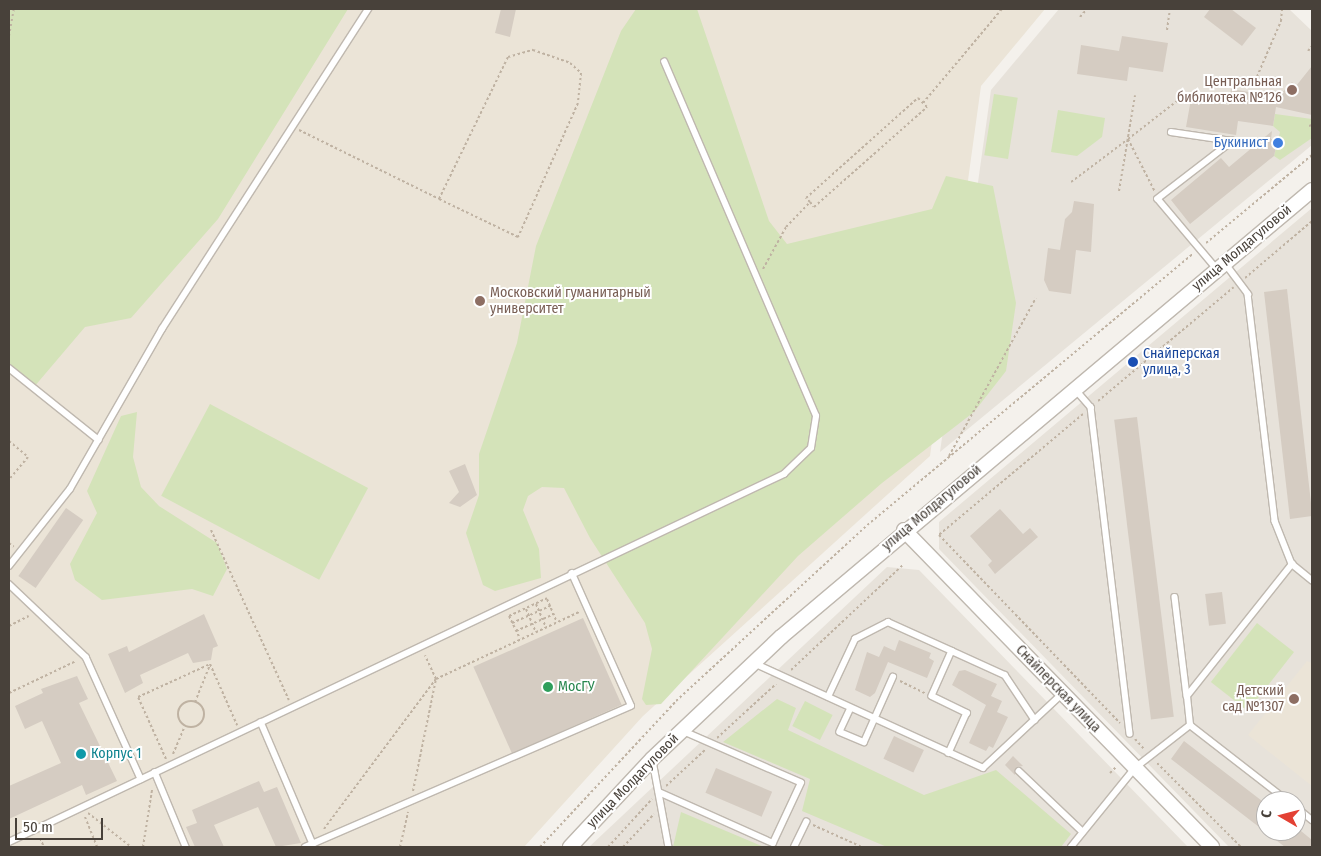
<!DOCTYPE html>
<meta charset="utf-8">
<style>
body{margin:0}
#map{position:relative;width:1321px;height:856px;overflow:hidden;background:#f4f1ec;font-family:"Fira Sans Condensed",sans-serif}
div>[style]{position:absolute}
[style*='--x']{left:calc(var(--x)*1px);top:calc(var(--y)*1px);width:calc(var(--w)*1px);rotate:calc(var(--a)*1deg)}
.residential>*{inset:0;background:#e7e2da}
.education>*{inset:0;background:#ebe4d7}
.green>*{inset:0;background:#d4e3b9;transform-origin:0 0}
.building>*{inset:0;background:#d5ccc2;transform-origin:0 0}
.path>*{height:2px;margin-top:-1px;transform-origin:0;background:repeating-linear-gradient(90deg,#bfb2a2 0 2.5px,transparent 0 5px)}
.path>.ring{margin:-1px;padding:0;box-sizing:content-box;background:none;border:2px solid #bfb2a2;border-radius:50%}
.roads{filter:drop-shadow(1px 0 #bfb8af) drop-shadow(-1px 0 #bfb8af) drop-shadow(0 1px #bfb8af) drop-shadow(0 -1px #bfb8af)}
.service>*{height:5.5px;margin:-2.75px;padding:0 2.75px;transform-origin:2.75px;border-radius:2.75px;background:#fff}
.tertiary>*{height:14px;margin:-7px;padding:0 7px;transform-origin:7px;border-radius:7px;background:#fff}
.dots>*{width:14px;height:14px;translate:-50% -50%;box-sizing:border-box;border:2px solid #fff;border-radius:50%}
span{translate:-50% -50%;white-space:nowrap;text-align:center;line-height:1.15;-webkit-text-stroke:4px #fff;paint-order:stroke}
.education-label{font-size:14px;color:#785e54}
.right{translate:-100% -50%;text-align:right}
.left{translate:0 -50%;text-align:left}
.shop-label{font-size:14px;color:#366cbe}
.street-label{font-size:14px;color:#48413a}
.transit-label{font-size:14px;color:#164399}
.leisure-label{font-size:14px;color:#27864d}
.culture-label{font-size:14px;color:#0d838f}
.frame{position:absolute;inset:0;border:10px solid #48413a;pointer-events:none}
.north{position:absolute;left:1256px;top:791px;width:50px;height:50px;box-sizing:border-box;background:#fff;border:1px solid #b6b3b0;border-radius:50%;rotate:278deg;font-size:14px;font-weight:700;line-height:20px;text-align:center;color:#48413a}
.north::after{content:'';display:block;margin:auto;width:18px;height:22px;background:#e34134;clip-path:polygon(50% 0,100% 100%,50% 72%,0 100%)}
.scale{position:absolute;left:15px;top:818px;width:88px;height:22px;box-sizing:border-box;border:2px solid #48413a;border-top:0;padding-left:6px;font-size:15px;line-height:18px;white-space:nowrap;color:#48413a;-webkit-text-stroke:4px #fff;paint-order:stroke}
</style>
<div id="map">
<div class="residential">
<i style="clip-path:polygon(1059px 9px,1289px 9px,1312px 31px,1312px 145px,940px 452px,991px 90px)"></i>
<i style="clip-path:polygon(evenodd,1312px 208px,1312px 847px,1229px 847px,939px 549px,939px 522px,1312px 208px,1266px 801px,1296px 801px,1296px 831px,1266px 831px,1266px 801px)"></i>
<i style="clip-path:polygon(887px 567px,919px 570px,1188px 847px,589px 847px)"></i>
</div>
<div class="education">
<i style="clip-path:polygon(36px 9px,1045px 9px,981px 86px,930px 456px,643px 716px,524px 847px,9px 847px,9px 145px)"></i>
<i style="clip-path:polygon(1307px 661px,1312px 663px,1312px 786px,1248px 735px)"></i>
</div>
<div class="green">
<i style="clip-path:polygon(9px 9px,348px 9px,218px 219px,131px 318px,85px 327px,34px 387px,9px 367px)"></i>
<i style="clip-path:polygon(636px 9px,697px 9px,769px 221px,787px 244px,932px 209px,946px 176px,993px 186px,1016px 303px,1006px 371px,974px 412px,882px 483px,798px 556px,661px 704px,646px 705px,642px 699px,652px 649px,645px 623px,590px 538px,564px 488px,542px 487px,528px 496px,523px 510px,539px 549px,541px 578px,495px 591px,483px 585px,466px 533px,479px 495px,479px 454px,517px 343px,536px 246px,621px 31px)"></i>
<i style="left:994px;top:94px;width:24px;height:62px;rotate:9deg"></i>
<i style="clip-path:polygon(1058px 110px,1105px 118px,1102px 137px,1077px 156px,1051px 152px)"></i>
<i style="clip-path:polygon(1275px 114px,1312px 119px,1312px 138px,1280px 160px,1274px 156px,1280px 132px,1273px 126px)"></i>
<i style="left:210px;top:404px;width:179px;height:104px;rotate:28deg"></i>
<i style="clip-path:polygon(137px 412px,133px 457px,141px 487px,159px 506px,217px 543px,227px 569px,213px 596px,192px 589px,102px 600px,75px 580px,70px 564px,97px 513px,87px 491px,121px 416px)"></i>
<i style="left:1257px;top:623px;width:47px;height:75px;rotate:38deg"></i>
<i style="clip-path:polygon(777px 699px,796px 708px,788px 730px,924px 795px,996px 770px,1071px 834px,1061px 847px,887px 847px,802px 811px,810px 779px,723px 742px)"></i>
<i style="left:805px;top:701px;width:31px;height:28px;rotate:27deg"></i>
<i style="clip-path:polygon(681px 812px,764px 847px,673px 847px)"></i>
</div>
<div class="building">
<i style="clip-path:polygon(501px 9px,516px 9px,510px 37px,495px 33px)"></i>
<i style="clip-path:polygon(1210px 9px,1231px 9px,1256px 28px,1242px 46px,1204px 17px)"></i>
<i style="clip-path:polygon(1122px 36px,1168px 43px,1163px 72px,1129px 67px,1127px 81px,1077px 74px,1081px 45px,1119px 51px)"></i>
<i style="clip-path:polygon(1312px 66px,1312px 115px,1276px 107px,1273px 126px,1238px 121px,1236px 135px,1186px 127px,1191px 99px,1229px 105px,1231px 89px,1278px 97px,1292px 82px,1296px 86px)"></i>
<i style="clip-path:polygon(1272px 131px,1271px 139px,1278px 139px,1274px 156px,1190px 224px,1171px 200px,1221px 158px,1229px 167px)"></i>
<i style="clip-path:polygon(1074px 201px,1094px 204px,1091px 252px,1076px 250px,1071px 294px,1049px 291px,1044px 280px,1048px 248px,1060px 250px,1065px 219px,1072px 212px)"></i>
<i style="clip-path:polygon(1287px 289px,1312px 512px,1312px 516px,1290px 519px,1264px 292px)"></i>
<i style="left:1137px;top:417px;width:302px;height:23px;rotate:83deg"></i>
<i style="clip-path:polygon(465px 464px,477px 495px,460px 507px,449px 503px,459px 492px,449px 471px)"></i>
<i style="left:66px;top:508px;width:21px;height:83px;rotate:35deg"></i>
<i style="clip-path:polygon(1000px 509px,1023px 534px,1030px 528px,1038px 537px,995px 574px,988px 565px,992px 561px,970px 536px)"></i>
<i style="left:1222px;top:592px;width:32px;height:17px;rotate:83deg"></i>
<i style="clip-path:polygon(204px 614px,218px 646px,213px 648px,211px 660px,193px 663px,188px 653px,140px 675px,143px 683px,125px 693px,108px 654px,127px 646px,129px 652px)"></i>
<i style="left:583px;top:618px;width:95px;height:120px;rotate:66deg"></i>
<i style="clip-path:polygon(899px 640px,931px 653px,929px 658px,934px 661px,927px 678px,888px 662px,875px 693px,870px 697px,855px 690px,867px 652px,879px 657px,884px 646px,895px 651px)"></i>
<i style="clip-path:polygon(965px 670px,997px 684px,991px 696px,1002px 701px,997px 712px,1008px 717px,993px 748px,989px 746px,986px 751px,969px 743px,986px 705px,952px 685px,959px 671px)"></i>
<i style="clip-path:polygon(77px 676px,88px 699px,79px 703px,117px 781px,86px 795px,82px 785px,9px 819px,9px 786px,61px 763px,42px 721px,25px 729px,15px 706px,43px 693px,41px 689px)"></i>
<i style="left:894px;top:736px;width:33px;height:25px;rotate:25deg"></i>
<i style="clip-path:polygon(1184px 741px,1266px 804px,1266px 831px,1301px 831px,1312px 840px,1312px 847px,1285px 847px,1171px 759px)"></i>
<i style="clip-path:polygon(1013px 756px,1023px 766px,1016px 767px,1015px 775px,1005px 765px)"></i>
<i style="left:716px;top:768px;width:61px;height:27px;rotate:23deg"></i>
<i style="clip-path:polygon(259px 781px,264px 792px,277px 787px,301px 843px,276px 847px,258px 807px,214px 825px,224px 847px,195px 847px,186px 827px,197px 823px,192px 810px)"></i>
</div>
<div class="path">
<i style="--x:1080;--y:17;--w:11;--a:-49"></i>
<i style="--x:1167;--y:30;--w:21;--a:-82"></i>
<i style="--x:9;--y:36;--w:27;--a:-80"></i>
<i style="--x:1308;--y:51;--w:6;--a:-51"></i>
<i style="--x:1253;--y:86;--w:71;--a:-66.7"></i>
<i style="--x:1281;--y:21;--w:12;--a:-85"></i>
<i style="--x:1309;--y:126;--w:3;--a:-18"></i>
<i style="--x:299;--y:130;--w:156;--a:26.2"></i>
<i style="--x:439;--y:199;--w:158;--a:-64.1"></i>
<i style="--x:508;--y:57;--w:26;--a:-16"></i>
<i style="--x:533;--y:50;--w:39;--a:19"></i>
<i style="--x:570;--y:63;--w:15;--a:42"></i>
<i style="--x:581;--y:73;--w:30;--a:96"></i>
<i style="--x:578;--y:103;--w:147;--a:114.1"></i>
<i style="--x:518;--y:237;--w:88;--a:-154.3"></i>
<i style="--x:1128;--y:139;--w:62;--a:-37.8"></i>
<i style="--x:1071;--y:182;--w:71;--a:-37"></i>
<i style="--x:1128;--y:139;--w:59;--a:63"></i>
<i style="--x:1119;--y:191;--w:97;--a:-80.5"></i>
<i style="--x:810;--y:202;--w:6;--a:51"></i>
<i style="--x:814;--y:207;--w:151;--a:-41.5"></i>
<i style="--x:927;--y:107;--w:6;--a:-135"></i>
<i style="--x:1206;--y:243;--w:138;--a:-39.7"></i>
<i style="--x:763;--y:269;--w:48;--a:-61.3"></i>
<i style="--x:786;--y:227;--w:35;--a:-46"></i>
<i style="--x:810;--y:202;--w:6;--a:-135"></i>
<i style="--x:806;--y:198;--w:150;--a:-41.8"></i>
<i style="--x:918;--y:98;--w:7;--a:45"></i>
<i style="--x:923;--y:103;--w:123;--a:-50"></i>
<i style="--x:1245;--y:278;--w:88;--a:-40.4"></i>
<i style="--x:1098;--y:401;--w:177;--a:-40"></i>
<i style="--x:1083;--y:414;--w:188;--a:140"></i>
<i style="--x:939;--y:535;--w:261;--a:46.1"></i>
<i style="--x:9;--y:441;--w:25;--a:40"></i>
<i style="--x:28;--y:457;--w:30;--a:130"></i>
<i style="--x:949;--y:456;--w:180;--a:-61.2"></i>
<i style="--x:211;--y:530;--w:187;--a:65.4"></i>
<i style="--x:9;--y:543;--w:6;--a:39"></i>
<i style="--x:547;--y:599;--w:25;--a:67"></i>
<i style="--x:536;--y:604;--w:25;--a:67"></i>
<i style="--x:526;--y:609;--w:25;--a:67"></i>
<i style="--x:509;--y:616;--w:42;--a:-25.3"></i>
<i style="--x:509;--y:616;--w:25;--a:64"></i>
<i style="--x:512;--y:623;--w:42;--a:-24.1"></i>
<i style="--x:9;--y:626;--w:22;--a:-27"></i>
<i style="--x:516;--y:631;--w:42;--a:-24.1"></i>
<i style="--x:791;--y:670;--w:155;--a:-43.2"></i>
<i style="--x:900;--y:681;--w:28;--a:26"></i>
<i style="--x:9;--y:693;--w:74;--a:-25.5"></i>
<i class="ring" style="left:178px;top:701px;width:24px;height:24px"></i>
<i style="--x:195;--y:702;--w:40;--a:-68"></i>
<i style="--x:717;--y:738;--w:80;--a:-42.5"></i>
<i style="--x:1135;--y:739;--w:15;--a:48"></i>
<i style="--x:173;--y:754;--w:30;--a:-67"></i>
<i style="--x:166;--y:759;--w:68;--a:-114.3"></i>
<i style="--x:138;--y:697;--w:79;--a:-24.6"></i>
<i style="--x:210;--y:664;--w:67;--a:66.1"></i>
<i style="--x:1157;--y:763;--w:119;--a:45"></i>
<i style="--x:1110;--y:773;--w:10;--a:-45"></i>
<i style="--x:666;--y:786;--w:53;--a:-42.7"></i>
<i style="--x:413;--y:791;--w:114;--a:-78.4"></i>
<i style="--x:436;--y:679;--w:26;--a:-115"></i>
<i style="--x:88;--y:813;--w:55;--a:38.3"></i>
<i style="--x:85;--y:817;--w:32;--a:68"></i>
<i style="--x:813;--y:825;--w:54;--a:24.2"></i>
<i style="--x:324;--y:829;--w:187;--a:-53.3"></i>
<i style="--x:436;--y:679;--w:158;--a:-25.1"></i>
<i style="--x:40;--y:838;--w:10;--a:66"></i>
<i style="--x:143;--y:847;--w:58;--a:-81"></i>
<i style="--x:400;--y:847;--w:36;--a:-77"></i>
<i style="--x:540;--y:847;--w:200;--a:-47"></i>
<i style="--x:676;--y:701;--w:265;--a:-42.6"></i>
<i style="--x:871;--y:522;--w:419;--a:-39.8"></i>
<i style="--x:608;--y:847;--w:65;--a:-47.5"></i>
<i style="--x:623;--y:847;--w:45;--a:-46.8"></i>
</div>
<div class="roads">
<div class="service">
<i style="--x:1171;--y:132;--w:63;--a:8.3"></i>
<i style="--x:1233;--y:141;--w:95;--a:142.3"></i>
<i style="--x:1158;--y:199;--w:92;--a:49.9"></i>
<i style="--x:1225;--y:263;--w:39;--a:53"></i>
<i style="--x:1248;--y:294;--w:229;--a:83.2"></i>
<i style="--x:1275;--y:521;--w:46;--a:68.4"></i>
<i style="--x:1292;--y:564;--w:26;--a:39"></i>
<i style="--x:9;--y:368;--w:115;--a:38.7"></i>
<i style="--x:1076;--y:390;--w:23;--a:49"></i>
<i style="--x:1091;--y:407;--w:329;--a:83.2"></i>
<i style="--x:9;--y:566;--w:98;--a:-51.6"></i>
<i style="--x:70;--y:489;--w:185;--a:-60.1"></i>
<i style="--x:162;--y:329;--w:381;--a:-57.2"></i>
<i style="--x:9;--y:584;--w:106;--a:43.5"></i>
<i style="--x:86;--y:657;--w:134;--a:65.7"></i>
<i style="--x:1175;--y:597;--w:100;--a:83.1"></i>
<i style="--x:952;--y:651;--w:58;--a:24.4"></i>
<i style="--x:1005;--y:675;--w:54;--a:56.3"></i>
<i style="--x:754;--y:663;--w:252;--a:24.6"></i>
<i style="--x:983;--y:768;--w:108;--a:-43.1"></i>
<i style="--x:828;--y:697;--w:64;--a:-65"></i>
<i style="--x:855;--y:639;--w:37;--a:-27"></i>
<i style="--x:888;--y:622;--w:70;--a:24.4"></i>
<i style="--x:952;--y:651;--w:49;--a:114"></i>
<i style="--x:932;--y:696;--w:39;--a:26"></i>
<i style="--x:967;--y:713;--w:44;--a:114.2"></i>
<i style="--x:851;--y:708;--w:26;--a:115"></i>
<i style="--x:840;--y:732;--w:26;--a:23"></i>
<i style="--x:864;--y:742;--w:71;--a:-66"></i>
<i style="--x:261;--y:722;--w:133;--a:66.9"></i>
<i style="--x:1190;--y:725;--w:29;--a:-96"></i>
<i style="--x:1187;--y:696;--w:169;--a:-51.5"></i>
<i style="--x:653;--y:761;--w:87;--a:79.5"></i>
<i style="--x:1019;--y:771;--w:88;--a:43.6"></i>
<i style="--x:155;--y:772;--w:81;--a:67.5"></i>
<i style="--x:659;--y:792;--w:125;--a:24.1"></i>
<i style="--x:773;--y:843;--w:66;--a:-65"></i>
<i style="--x:801;--y:783;--w:130;--a:-156.4"></i>
<i style="--x:1296;--y:807;--w:21;--a:39"></i>
<i style="--x:9;--y:842;--w:858;--a:-25.4"></i>
<i style="--x:784;--y:474;--w:37;--a:-44"></i>
<i style="--x:811;--y:448;--w:32;--a:-81"></i>
<i style="--x:816;--y:416;--w:385;--a:-113.2"></i>
<i style="--x:305;--y:847;--w:355;--a:-23.4"></i>
<i style="--x:631;--y:706;--w:145;--a:-114.1"></i>
<i style="--x:794;--y:847;--w:28;--a:-64"></i>
<i style="--x:1071;--y:847;--w:102;--a:-51"></i>
<i style="--x:1135;--y:768;--w:70;--a:-38"></i>
<i style="--x:1190;--y:725;--w:124;--a:37.8"></i>
</div>
<div class="tertiary">
<i style="--x:904;--y:530;--w:442;--a:45.8"></i>
<i style="--x:570;--y:847;--w:120;--a:-47"></i>
<i style="--x:652;--y:759;--w:178;--a:-43.4"></i>
<i style="--x:781;--y:637;--w:694;--a:-40.09"></i>
</div>
</div>
<div class="dots">
<i style="left:1292px;top:90px;background:#8d6e63"></i>
<i style="left:1278px;top:143px;background:#3f7fe0"></i>
<i style="left:480px;top:301px;background:#8d6e63"></i>
<i style="left:1133px;top:362px;background:#1a4fb4"></i>
<i style="left:548px;top:687px;background:#2e9e5b"></i>
<i style="left:1294px;top:699px;background:#8d6e63"></i>
<i style="left:81px;top:754px;background:#0f9aa8"></i>
</div>
<div class="education-label">
<span class="right" style="left:1282px;top:90px">Центральная<br>библиотека №126</span>
<span class="left" style="left:490px;top:301px">Московский гуманитарный<br>университет</span>
<span class="right" style="left:1284px;top:699px">Детский<br>сад №1307</span>
</div>
<div class="shop-label">
<span class="right" style="left:1268px;top:143px">Букинист</span>
</div>
<div class="street-label">
<span style="left:1242px;top:248px;rotate:-40deg">улица Молдагуловой</span>
<span style="left:932px;top:508px;rotate:-40deg">улица Молдагуловой</span>
<span style="left:1058px;top:689px;rotate:46deg">Снайперская улица</span>
<span style="left:633px;top:781px;rotate:-46deg">улица Молдагуловой</span>
</div>
<div class="transit-label">
<span class="left" style="left:1143px;top:362px">Снайперская<br>улица, 3</span>
</div>
<div class="leisure-label">
<span class="left" style="left:558px;top:687px">МосГУ</span>
</div>
<div class="culture-label">
<span class="left" style="left:91px;top:754px">Корпус 1</span>
</div>
<div class="frame"></div>
<div class="north">С</div>
<div class="scale">50 m</div>
</div>
